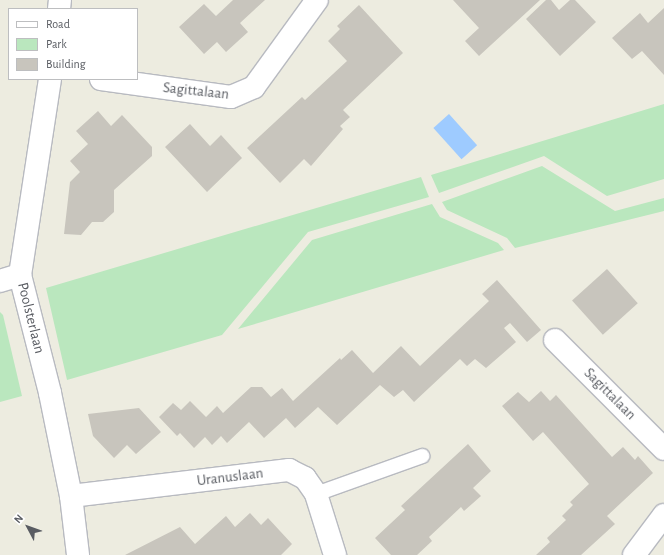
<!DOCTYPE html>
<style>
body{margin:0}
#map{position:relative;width:664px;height:555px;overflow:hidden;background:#edece0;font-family:"Alegreya Sans",sans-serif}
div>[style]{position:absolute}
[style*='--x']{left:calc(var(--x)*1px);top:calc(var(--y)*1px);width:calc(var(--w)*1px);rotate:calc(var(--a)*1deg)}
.green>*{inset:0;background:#bae7be}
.water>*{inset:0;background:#9ecbff;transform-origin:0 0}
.building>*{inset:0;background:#c8c5bd;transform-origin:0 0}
.roads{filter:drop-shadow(1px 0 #b8bac0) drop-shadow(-1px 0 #b8bac0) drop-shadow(0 1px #b8bac0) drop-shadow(0 -1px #b8bac0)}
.lane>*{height:14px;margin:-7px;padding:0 7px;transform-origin:7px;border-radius:7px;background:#fff}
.street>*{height:22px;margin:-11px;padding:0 11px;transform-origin:11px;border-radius:11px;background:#fff}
span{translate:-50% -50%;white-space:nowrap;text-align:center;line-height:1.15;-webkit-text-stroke:3px #fff;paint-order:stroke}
.street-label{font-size:15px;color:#595c62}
.legend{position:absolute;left:8px;top:8px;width:130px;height:72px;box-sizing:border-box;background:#fff;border:1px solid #bdbec0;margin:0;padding:5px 7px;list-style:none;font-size:12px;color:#595c62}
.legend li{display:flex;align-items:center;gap:8px;height:20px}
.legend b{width:20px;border:1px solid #bdbec0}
.north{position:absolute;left:8px;top:507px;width:40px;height:40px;-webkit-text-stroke:3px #fff;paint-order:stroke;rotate:311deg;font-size:11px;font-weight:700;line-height:16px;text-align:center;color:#595c62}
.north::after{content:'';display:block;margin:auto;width:14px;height:18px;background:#595c62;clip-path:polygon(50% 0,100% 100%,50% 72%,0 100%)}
</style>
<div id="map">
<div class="green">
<i style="clip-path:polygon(664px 104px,664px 179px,607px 196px,544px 156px,439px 193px,431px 175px)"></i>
<i style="clip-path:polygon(542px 166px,615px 211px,664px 198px,664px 211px,515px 248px,507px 238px,447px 210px,442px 202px)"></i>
<i style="clip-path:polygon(421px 177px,429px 197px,308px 232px,222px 335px,67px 380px,46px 288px)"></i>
<i style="clip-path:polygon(432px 204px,440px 217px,498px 243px,504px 250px,238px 329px,312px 240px)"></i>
<i style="clip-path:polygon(0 312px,3px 315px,22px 396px,0 402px)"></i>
</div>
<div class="water">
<i style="left:449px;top:114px;width:42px;height:21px;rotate:48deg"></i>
</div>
<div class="building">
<i style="clip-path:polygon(233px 0,265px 0,240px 23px,248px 32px,226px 52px,217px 42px,204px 54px,179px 27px,204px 4px,216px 16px)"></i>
<i style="clip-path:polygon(453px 0,540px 0,479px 56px,465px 41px,479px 28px)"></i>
<i style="clip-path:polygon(546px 0,551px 0,559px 10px,570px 0,575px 0,596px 22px,560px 56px,526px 19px)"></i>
<i style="clip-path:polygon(359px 5px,403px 53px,343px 110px,350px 117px,340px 126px,343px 129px,311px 166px,304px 159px,280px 183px,247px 148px,302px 97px,305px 100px,347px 61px,328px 41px,340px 29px,337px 26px)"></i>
<i style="clip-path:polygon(664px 8px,664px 75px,642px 51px,632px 59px,612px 38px,640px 13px,648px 23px)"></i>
<i style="clip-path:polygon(98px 111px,111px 126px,122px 115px,152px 147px,152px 156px,114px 190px,114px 212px,103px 222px,92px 222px,81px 235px,64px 234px,70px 182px,80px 172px,70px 161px,88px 144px,76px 131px)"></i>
<i style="clip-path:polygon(190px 124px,210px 146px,221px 135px,242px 158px,207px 192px,165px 147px)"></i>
<i style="left:607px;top:269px;width:46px;height:47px;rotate:48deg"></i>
<i style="clip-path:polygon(497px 280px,541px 330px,527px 342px,510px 323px,504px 328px,516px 342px,486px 368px,475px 359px,467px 366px,460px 359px,414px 402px,403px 390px,394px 397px,380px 385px,337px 425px,318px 407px,295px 428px,286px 418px,264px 438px,249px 422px,227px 443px,221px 436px,212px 445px,205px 437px,194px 448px,180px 433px,177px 436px,159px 417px,173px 403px,181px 410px,190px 401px,206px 417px,217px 406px,223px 413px,251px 387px,262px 387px,271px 397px,282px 388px,293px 401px,340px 358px,341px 360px,352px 350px,373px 373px,401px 346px,420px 366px,489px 301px,482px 294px)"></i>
<i style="clip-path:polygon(541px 391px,550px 401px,556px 395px,612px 457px,623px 447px,635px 460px,638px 456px,653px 473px,607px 516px,615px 524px,581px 555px,536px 555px,550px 542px,547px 538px,566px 520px,562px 516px,573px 505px,570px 502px,589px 484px,543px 432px,533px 441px,502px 406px,518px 392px,529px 402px)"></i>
<i style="clip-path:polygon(139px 408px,161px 432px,136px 454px,127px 445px,114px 458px,93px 436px,88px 414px)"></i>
<i style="clip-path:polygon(468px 444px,491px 471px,473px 488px,481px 496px,464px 511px,461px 507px,429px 537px,432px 541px,417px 555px,391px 555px,375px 538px,405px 510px,401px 506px)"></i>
<i style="clip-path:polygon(250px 513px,261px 525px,268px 518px,292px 544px,281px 555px,125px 555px,180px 527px,195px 544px,226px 516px,235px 527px)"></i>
</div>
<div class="roads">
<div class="lane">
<i style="--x:316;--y:494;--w:113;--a:-19.7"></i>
</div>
<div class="street">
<i style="--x:59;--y:9;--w:9;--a:-84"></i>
<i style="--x:50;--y:79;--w:198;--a:98.7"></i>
<i style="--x:20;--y:275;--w:122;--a:75.7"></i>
<i style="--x:50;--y:393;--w:105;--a:78.5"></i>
<i style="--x:71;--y:496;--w:59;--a:83.2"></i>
<i style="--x:101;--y:79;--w:131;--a:7.9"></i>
<i style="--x:231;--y:97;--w:25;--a:-23"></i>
<i style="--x:254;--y:87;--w:107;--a:-54.1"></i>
<i style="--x:0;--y:281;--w:21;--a:-17"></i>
<i style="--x:555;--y:340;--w:154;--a:45"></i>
<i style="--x:71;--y:496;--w:220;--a:-6.8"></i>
<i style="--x:289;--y:470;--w:18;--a:27"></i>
<i style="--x:305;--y:478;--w:19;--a:55"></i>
<i style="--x:316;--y:494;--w:64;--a:72.7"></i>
<i style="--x:634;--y:555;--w:50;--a:-53.1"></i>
</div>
</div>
<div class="street-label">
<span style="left:196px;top:91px;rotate:6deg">Sagittalaan</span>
<span style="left:31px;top:318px;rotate:76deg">Poolsterlaan</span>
<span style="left:610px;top:394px;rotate:45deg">Sagittalaan</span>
<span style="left:230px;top:477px;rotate:-7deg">Uranuslaan</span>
</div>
<ul class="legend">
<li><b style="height:5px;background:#fff"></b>Road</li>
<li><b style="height:11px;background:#bae7be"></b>Park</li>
<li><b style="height:11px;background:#c8c5bd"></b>Building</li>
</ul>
<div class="north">N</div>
</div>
